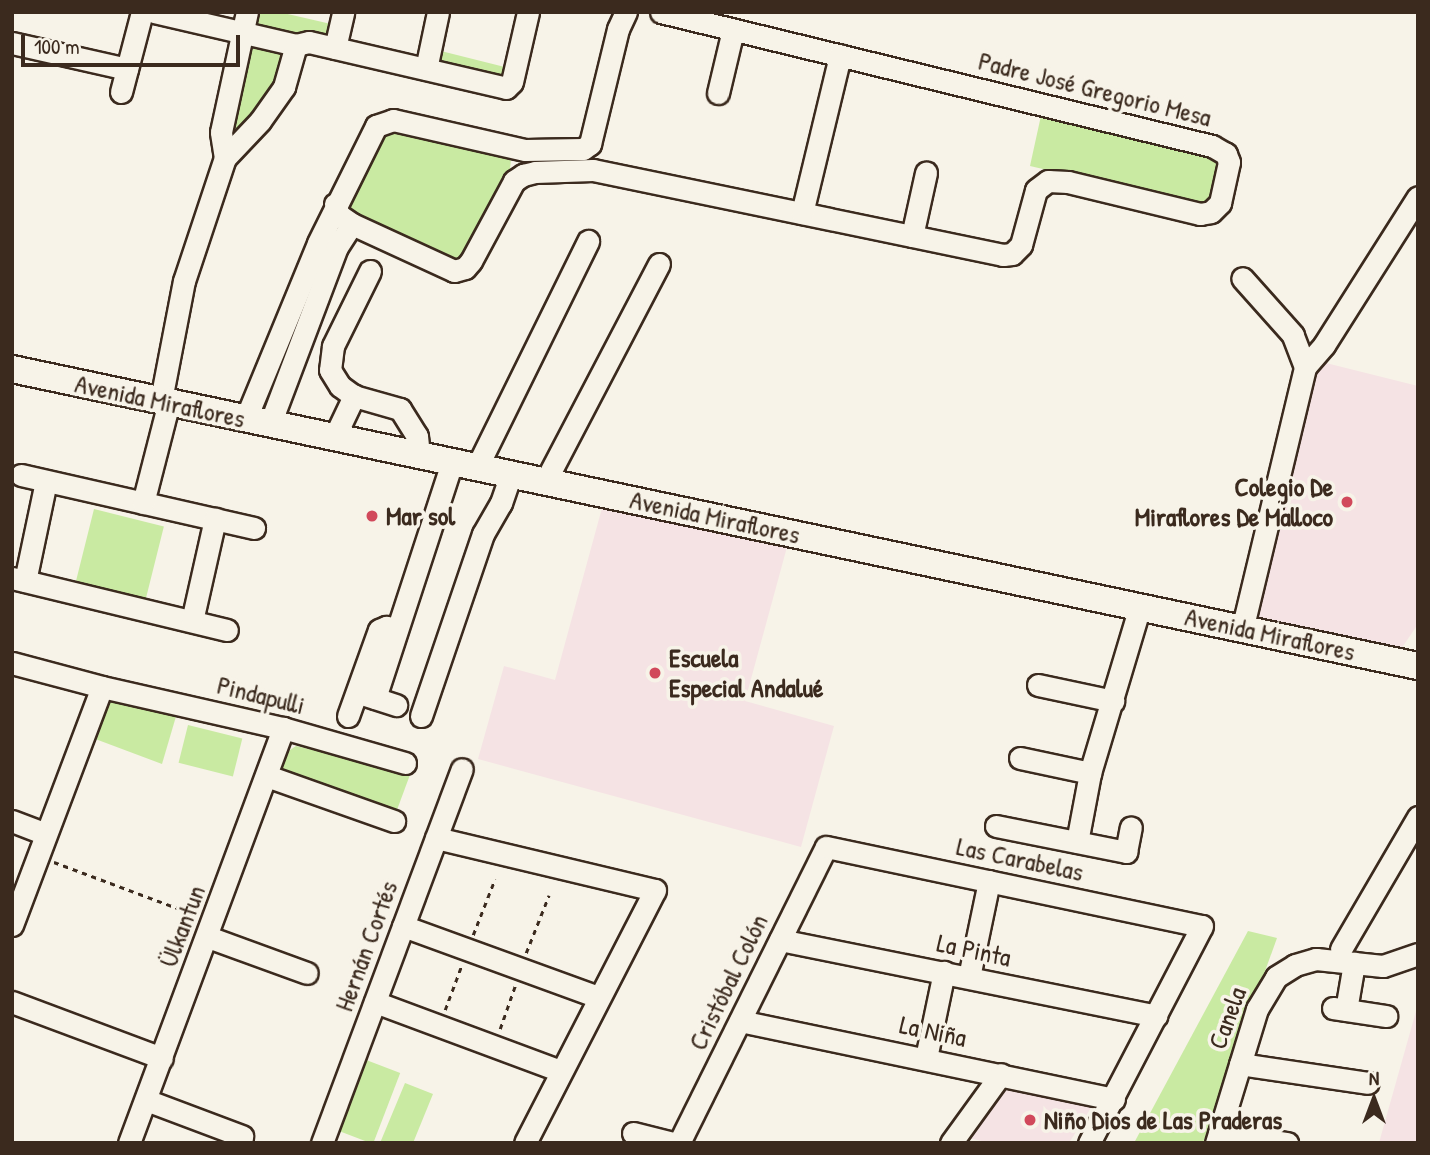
<!DOCTYPE html>
<meta charset="utf-8">
<style>
body{margin:0}
#map{position:relative;width:1430px;height:1155px;overflow:hidden;background:#f7f3e8;font-family:"Patrick Hand",sans-serif}
div>[style]{position:absolute}
[style*='--x']{left:calc(var(--x)*1px);top:calc(var(--y)*1px);width:calc(var(--w)*1px);rotate:calc(var(--a)*1deg)}
.built>*{inset:0;background:#f5e3e4}
.green>*{inset:0;background:#c9eaa2;transform-origin:0 0}
.path>*{height:2.5px;margin-top:-1.25px;transform-origin:0;background:repeating-linear-gradient(90deg,#3b2a1e 0 5px,transparent 0 10px)}
.roads{filter:drop-shadow(2px 0 #3b2a1e) drop-shadow(-2px 0 #3b2a1e) drop-shadow(0 2px #3b2a1e) drop-shadow(0 -2px #3b2a1e)}
.minor>*{height:21px;margin:-10.5px;padding:0 10.5px;transform-origin:10.5px;border-radius:10.5px;background:#f7f3e8}
.major>*{height:26px;margin:-13px;padding:0 13px;transform-origin:13px;border-radius:13px;background:#f7f3e8}
.dots>*{width:19px;height:19px;translate:-50% -50%;box-sizing:border-box;border:4px solid #f7f3e8;border-radius:50%}
span{translate:-50% -50%;white-space:nowrap;text-align:center;line-height:1.15;-webkit-text-stroke:7px #f7f3e8;paint-order:stroke}
.street-label{font-size:26px;color:#3b2a1e}
.poi-label{font-size:26px;color:#3b2a1e;font-weight:700}
.right{translate:-100% -50%;text-align:right}
.left{translate:0 -50%;text-align:left}
.frame{position:absolute;inset:0;border:14px solid #3b2a1e;pointer-events:none}
.north{position:absolute;left:1339px;top:1064px;width:70px;height:70px;-webkit-text-stroke:5px #f7f3e8;paint-order:stroke;rotate:0deg;font-size:19px;font-weight:700;line-height:28px;text-align:center;color:#3b2a1e}
.north::after{content:'';display:block;margin:auto;width:24px;height:32px;background:#3b2a1e;clip-path:polygon(50% 0,100% 100%,50% 72%,0 100%)}
.scale{position:absolute;left:21px;top:35px;width:219px;height:32px;box-sizing:border-box;border:4px solid #3b2a1e;border-top:0;padding-left:9px;font-size:21px;line-height:24px;white-space:nowrap;color:#3b2a1e;-webkit-text-stroke:5px #f7f3e8;paint-order:stroke}
</style>
<div id="map">
<div class="built">
<i style="clip-path:polygon(1310px 359px,1418px 386px,1418px 624px,1397px 655px,1249px 619px)"></i>
<i style="clip-path:polygon(605px 497px,787px 547px,745px 701px,834px 726px,801px 847px,478px 759px,504px 666px,555px 680px)"></i>
<i style="clip-path:polygon(1418px 1004px,1418px 1143px,1379px 1143px,1382px 1132px)"></i>
<i style="clip-path:polygon(1006px 1083px,1094px 1103px,1069px 1143px,990px 1143px,965px 1137px)"></i>
</div>
<div class="green">
<i style="clip-path:polygon(256px 12px,279px 12px,331px 24px,327px 43px,253px 26px)"></i>
<i style="clip-path:polygon(251px 41px,280px 47px,287px 60px,257px 114px,229px 138px)"></i>
<i style="left:433px;top:49px;width:76px;height:19px;rotate:14deg"></i>
<i style="clip-path:polygon(1042px 111px,1220px 158px,1215px 198px,1203px 206px,1030px 166px)"></i>
<i style="clip-path:polygon(386px 128px,511px 158px,510px 170px,466px 257px,457px 264px,347px 211px,346px 198px)"></i>
<i style="left:94px;top:509px;width:72px;height:80px;rotate:14deg"></i>
<i style="clip-path:polygon(105px 697px,177px 713px,162px 764px,90px 737px)"></i>
<i style="left:188px;top:725px;width:56px;height:39px;rotate:14deg"></i>
<i style="clip-path:polygon(296px 746px,411px 772px,394px 818px,277px 777px,287px 752px)"></i>
<i style="clip-path:polygon(1248px 931px,1277px 938px,1203px 1143px,1134px 1143px)"></i>
<i style="left:361px;top:1058px;width:42px;height:76px;rotate:21deg"></i>
<i style="clip-path:polygon(405px 1083px,433px 1094px,413px 1143px,380px 1143px)"></i>
</div>
<div class="path">
<i style="--x:54;--y:862;--w:152;--a:20.5"></i>
<i style="--x:473;--y:935;--w:60;--a:-68.6"></i>
<i style="--x:526;--y:953;--w:62;--a:-68.4"></i>
<i style="--x:445;--y:1010;--w:46;--a:-69.6"></i>
<i style="--x:500;--y:1029;--w:46;--a:-70.8"></i>
</div>
<div class="roads">
<div class="minor">
<i style="--x:154;--y:12;--w:146;--a:13.1"></i>
<i style="--x:296;--y:45;--w:13;--a:-13"></i>
<i style="--x:309;--y:42;--w:202;--a:13.1"></i>
<i style="--x:506;--y:88;--w:8;--a:-45"></i>
<i style="--x:512;--y:82;--w:72;--a:-77.1"></i>
<i style="--x:12;--y:43;--w:118;--a:12.7"></i>
<i style="--x:335;--y:48;--w:37;--a:-77"></i>
<i style="--x:426;--y:69;--w:58;--a:-78.1"></i>
<i style="--x:121;--y:92;--w:83;--a:-75.3"></i>
<i style="--x:718;--y:93;--w:65;--a:-76.6"></i>
<i style="--x:225;--y:158;--w:26;--a:-99"></i>
<i style="--x:221;--y:132;--w:123;--a:-77.8"></i>
<i style="--x:335;--y:204;--w:12;--a:70"></i>
<i style="--x:339;--y:215;--w:16;--a:35"></i>
<i style="--x:352;--y:224;--w:112;--a:24.7"></i>
<i style="--x:454;--y:271;--w:11;--a:-15"></i>
<i style="--x:465;--y:268;--w:9;--a:-49"></i>
<i style="--x:471;--y:261;--w:91;--a:-61.7"></i>
<i style="--x:514;--y:181;--w:11;--a:-34"></i>
<i style="--x:523;--y:175;--w:12;--a:-14"></i>
<i style="--x:535;--y:172;--w:58;--a:-2"></i>
<i style="--x:593;--y:170;--w:419;--a:11.7"></i>
<i style="--x:1003;--y:255;--w:9;--a:-6"></i>
<i style="--x:1012;--y:254;--w:13;--a:-45"></i>
<i style="--x:1021;--y:245;--w:57;--a:-74.7"></i>
<i style="--x:1036;--y:190;--w:15;--a:-37"></i>
<i style="--x:1048;--y:181;--w:20;--a:3"></i>
<i style="--x:1068;--y:182;--w:136;--a:13.6"></i>
<i style="--x:1200;--y:214;--w:11;--a:-10"></i>
<i style="--x:1211;--y:212;--w:13;--a:-45"></i>
<i style="--x:1220;--y:203;--w:42;--a:-77.6"></i>
<i style="--x:1229;--y:162;--w:9;--a:-111"></i>
<i style="--x:1226;--y:154;--w:16;--a:-150"></i>
<i style="--x:1212;--y:146;--w:567;--a:-166.33"></i>
<i style="--x:802;--y:213;--w:162;--a:-76.4"></i>
<i style="--x:912;--y:236;--w:65;--a:-77.5"></i>
<i style="--x:370;--y:271;--w:84;--a:116.3"></i>
<i style="--x:333;--y:346;--w:24;--a:97"></i>
<i style="--x:330;--y:370;--w:19;--a:58"></i>
<i style="--x:340;--y:386;--w:17;--a:36"></i>
<i style="--x:354;--y:396;--w:48;--a:15.8"></i>
<i style="--x:400;--y:409;--w:32;--a:58"></i>
<i style="--x:417;--y:436;--w:19;--a:84"></i>
<i style="--x:1305;--y:367;--w:29;--a:-49"></i>
<i style="--x:1324;--y:345;--w:175;--a:-57.6"></i>
<i style="--x:161;--y:400;--w:121;--a:-79.1"></i>
<i style="--x:184;--y:281;--w:130;--a:-71.6"></i>
<i style="--x:225;--y:158;--w:51;--a:-46.6"></i>
<i style="--x:260;--y:121;--w:42;--a:-54.8"></i>
<i style="--x:284;--y:87;--w:44;--a:-74.1"></i>
<i style="--x:246;--y:418;--w:189;--a:-67.6"></i>
<i style="--x:318;--y:243;--w:131;--a:-63.6"></i>
<i style="--x:376;--y:126;--w:18;--a:-19"></i>
<i style="--x:393;--y:120;--w:135;--a:12.8"></i>
<i style="--x:525;--y:150;--w:58;--a:-1"></i>
<i style="--x:583;--y:149;--w:9;--a:-36"></i>
<i style="--x:590;--y:144;--w:118;--a:-76.3"></i>
<i style="--x:618;--y:29;--w:19;--a:-65"></i>
<i style="--x:270;--y:424;--w:189;--a:-69.3"></i>
<i style="--x:337;--y:247;--w:27;--a:-57"></i>
<i style="--x:334;--y:438;--w:47;--a:-64.5"></i>
<i style="--x:477;--y:467;--w:252;--a:-63.8"></i>
<i style="--x:21;--y:475;--w:239;--a:12.8"></i>
<i style="--x:545;--y:482;--w:246;--a:-62.4"></i>
<i style="--x:143;--y:503;--w:104;--a:-75.6"></i>
<i style="--x:12;--y:578;--w:221;--a:13.6"></i>
<i style="--x:25;--y:581;--w:102;--a:-78.1"></i>
<i style="--x:192;--y:621;--w:105;--a:-77.3"></i>
<i style="--x:1242;--y:630;--w:270;--a:-76.5"></i>
<i style="--x:1305;--y:367;--w:34;--a:-111"></i>
<i style="--x:1293;--y:335;--w:76;--a:-131.8"></i>
<i style="--x:12;--y:663;--w:93;--a:14.9"></i>
<i style="--x:102;--y:687;--w:186;--a:12.8"></i>
<i style="--x:283;--y:728;--w:127;--a:16"></i>
<i style="--x:1038;--y:685;--w:77;--a:12"></i>
<i style="--x:362;--y:694;--w:36;--a:18"></i>
<i style="--x:375;--y:698;--w:248;--a:-71.9"></i>
<i style="--x:348;--y:716;--w:91;--a:-70.2"></i>
<i style="--x:379;--y:630;--w:8;--a:-23"></i>
<i style="--x:386;--y:627;--w:11;--a:15"></i>
<i style="--x:421;--y:716;--w:192;--a:-71.2"></i>
<i style="--x:483;--y:534;--w:36;--a:-60"></i>
<i style="--x:501;--y:503;--w:31;--a:-71"></i>
<i style="--x:1020;--y:758;--w:72;--a:12.1"></i>
<i style="--x:267;--y:776;--w:135;--a:19.5"></i>
<i style="--x:12;--y:821;--w:36;--a:21"></i>
<i style="--x:996;--y:826;--w:133;--a:11.3"></i>
<i style="--x:1126;--y:852;--w:25;--a:-79"></i>
<i style="--x:436;--y:838;--w:225;--a:13.4"></i>
<i style="--x:655;--y:890;--w:284;--a:117.2"></i>
<i style="--x:1077;--y:842;--w:70;--a:-79.3"></i>
<i style="--x:1090;--y:773;--w:174;--a:-73.3"></i>
<i style="--x:12;--y:925;--w:254;--a:-69.3"></i>
<i style="--x:403;--y:926;--w:208;--a:20"></i>
<i style="--x:208;--y:937;--w:105;--a:20"></i>
<i style="--x:780;--y:940;--w:384;--a:11.4"></i>
<i style="--x:1341;--y:949;--w:153;--a:-59.7"></i>
<i style="--x:969;--y:977;--w:98;--a:-78.2"></i>
<i style="--x:12;--y:1002;--w:160;--a:20.5"></i>
<i style="--x:375;--y:1002;--w:198;--a:20.4"></i>
<i style="--x:1333;--y:1008;--w:54;--a:8.6"></i>
<i style="--x:1346;--y:1010;--w:48;--a:-80.3"></i>
<i style="--x:740;--y:1021;--w:382;--a:11.8"></i>
<i style="--x:926;--y:1058;--w:88;--a:-78.2"></i>
<i style="--x:1240;--y:1064;--w:129;--a:8.4"></i>
<i style="--x:146;--y:1100;--w:103;--a:20.6"></i>
<i style="--x:633;--y:1133;--w:41;--a:14"></i>
<i style="--x:1219;--y:1133;--w:69;--a:8.4"></i>
<i style="--x:129;--y:1143;--w:443;--a:-69.6"></i>
<i style="--x:322;--y:1143;--w:399;--a:-69.5"></i>
<i style="--x:679;--y:1143;--w:330;--a:-63.6"></i>
<i style="--x:826;--y:847;--w:384;--a:11.9"></i>
<i style="--x:1202;--y:926;--w:245;--a:117.5"></i>
<i style="--x:951;--y:1143;--w:85;--a:-54.1"></i>
<i style="--x:1216;--y:1143;--w:140;--a:-73"></i>
<i style="--x:1257;--y:1009;--w:37;--a:-59"></i>
<i style="--x:1276;--y:977;--w:22;--a:-32"></i>
<i style="--x:1295;--y:965;--w:22;--a:-16"></i>
<i style="--x:1316;--y:959;--w:67;--a:6"></i>
<i style="--x:1383;--y:966;--w:37;--a:-19"></i>
</div>
<div class="major">
<i style="--x:12;--y:369;--w:1437;--a:11.93"></i>
</div>
</div>
<div class="dots">
<i style="left:1347px;top:502px;background:#d1495b"></i>
<i style="left:372px;top:516px;background:#d1495b"></i>
<i style="left:655px;top:673px;background:#d1495b"></i>
<i style="left:1030px;top:1120px;background:#d1495b"></i>
</div>
<div class="street-label">
<span style="left:1095px;top:89px;rotate:14deg">Padre José Gregorio Mesa</span>
<span style="left:160px;top:401px;rotate:12deg">Avenida Miraflores</span>
<span style="left:715px;top:517px;rotate:12deg">Avenida Miraflores</span>
<span style="left:1270px;top:634px;rotate:12deg">Avenida Miraflores</span>
<span style="left:261px;top:695px;rotate:14deg">Pindapulli</span>
<span style="left:1020px;top:859px;rotate:12deg">Las Carabelas</span>
<span style="left:182px;top:926px;rotate:-69deg">Ülkantun</span>
<span style="left:366px;top:946px;rotate:-70deg">Hernán Cortés</span>
<span style="left:974px;top:950px;rotate:12deg">La Pinta</span>
<span style="left:728px;top:982px;rotate:-64deg">Cristóbal Colón</span>
<span style="left:1227px;top:1018px;rotate:-70deg">Canela</span>
<span style="left:933px;top:1031px;rotate:12deg">La Niña</span>
</div>
<div class="poi-label">
<span class="right" style="left:1333px;top:502px">Colegio De<br>Miraflores De Malloco</span>
<span class="left" style="left:386px;top:516px">Mar sol</span>
<span class="left" style="left:669px;top:673px">Escuela<br>Especial Andalué</span>
<span class="left" style="left:1044px;top:1120px">Niño Dios de Las Praderas</span>
</div>
<div class="frame"></div>
<div class="north">N</div>
<div class="scale">100 m</div>
</div>
